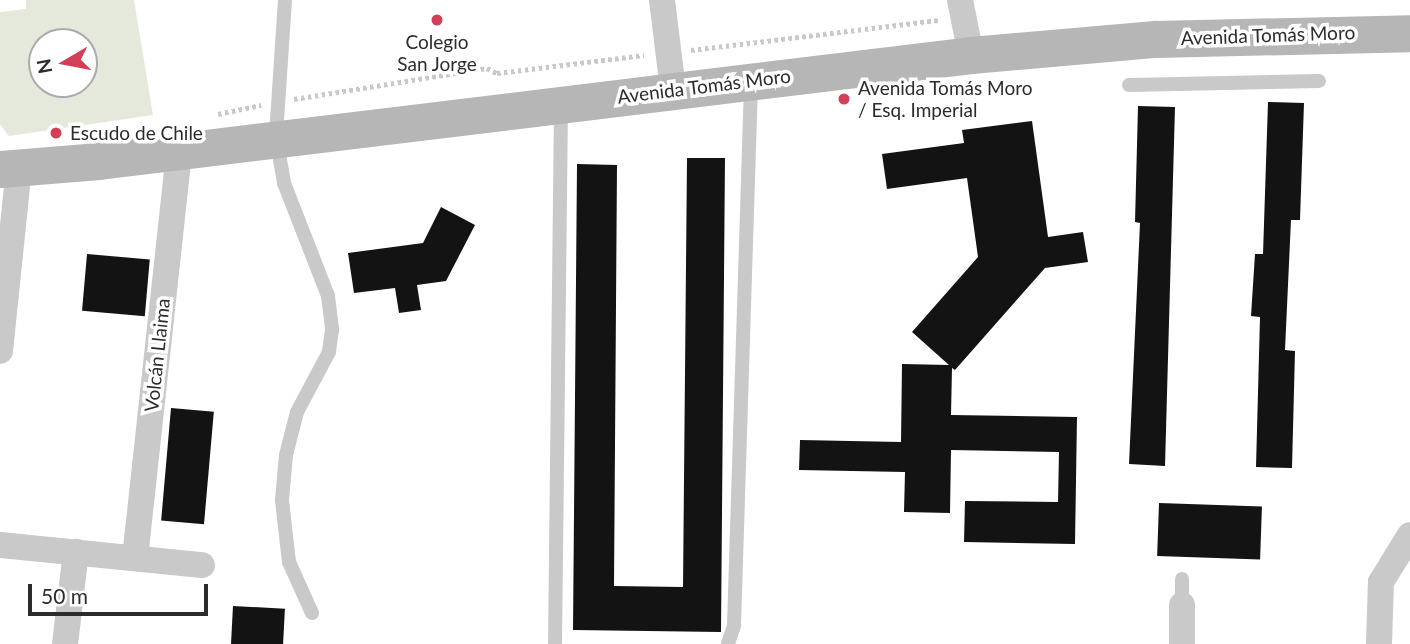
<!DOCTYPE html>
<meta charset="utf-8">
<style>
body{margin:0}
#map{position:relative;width:1410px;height:644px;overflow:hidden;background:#fff;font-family:Lato,sans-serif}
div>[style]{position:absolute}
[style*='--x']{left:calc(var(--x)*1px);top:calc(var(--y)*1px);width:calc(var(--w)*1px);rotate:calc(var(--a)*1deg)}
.green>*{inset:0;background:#e4e9db}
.building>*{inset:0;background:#131313;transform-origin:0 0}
.path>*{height:4.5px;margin-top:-2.25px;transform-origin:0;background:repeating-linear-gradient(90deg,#c9c9c9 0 3.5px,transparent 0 7px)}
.service>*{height:14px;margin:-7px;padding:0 7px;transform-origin:7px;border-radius:7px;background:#c9c9c9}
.minor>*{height:26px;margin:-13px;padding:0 13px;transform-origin:13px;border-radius:13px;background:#c9c9c9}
.secondary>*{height:37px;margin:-18.5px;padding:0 18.5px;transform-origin:18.5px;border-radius:18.5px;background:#b6b6b6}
.dots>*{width:19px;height:19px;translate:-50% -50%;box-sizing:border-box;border:4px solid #fff;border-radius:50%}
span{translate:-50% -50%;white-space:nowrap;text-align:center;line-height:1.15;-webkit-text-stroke:7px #fff;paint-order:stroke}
.street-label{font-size:19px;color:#2c2c2c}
.poi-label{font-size:19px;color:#2c2c2c}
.left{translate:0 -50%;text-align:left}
.north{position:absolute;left:28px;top:28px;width:70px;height:70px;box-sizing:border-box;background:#fff;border:2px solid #ababab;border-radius:50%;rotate:260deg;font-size:19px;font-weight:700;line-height:28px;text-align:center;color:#2c2c2c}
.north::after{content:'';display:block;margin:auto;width:24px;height:32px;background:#d33f57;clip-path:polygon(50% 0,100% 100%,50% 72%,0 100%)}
.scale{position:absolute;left:28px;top:584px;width:180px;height:32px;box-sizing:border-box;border:4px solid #2c2c2c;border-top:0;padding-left:9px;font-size:21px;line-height:24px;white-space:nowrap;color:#2c2c2c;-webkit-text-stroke:5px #fff;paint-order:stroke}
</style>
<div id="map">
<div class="green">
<i style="clip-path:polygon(evenodd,26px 0,134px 0,153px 115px,9px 136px,0 124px,0 12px,26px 9px,26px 0,42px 42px,84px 42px,84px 84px,42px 84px,42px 42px)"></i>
</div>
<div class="building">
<i style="clip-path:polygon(1268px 102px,1304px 103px,1300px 220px,1291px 220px,1285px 350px,1295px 351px,1292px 468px,1256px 467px,1260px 317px,1251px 316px,1255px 254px,1263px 254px)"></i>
<i style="clip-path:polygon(1138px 106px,1175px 107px,1165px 466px,1129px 464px,1140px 223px,1135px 222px)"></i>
<i style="clip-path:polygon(1032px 121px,1048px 237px,1083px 232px,1088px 262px,1045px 268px,955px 370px,952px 368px,951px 415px,1077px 417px,1075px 544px,964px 542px,965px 501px,1058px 502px,1059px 452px,951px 450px,950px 513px,904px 512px,905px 472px,799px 470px,800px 440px,901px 442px,902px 364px,949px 365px,912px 332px,978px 257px,967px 178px,887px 189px,882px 154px,964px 143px,962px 130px)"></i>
<i style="clip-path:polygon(687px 158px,725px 158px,721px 632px,573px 630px,577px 164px,617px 165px,614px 586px,683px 587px)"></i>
<i style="clip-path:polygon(441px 207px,475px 225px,446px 281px,417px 285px,421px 310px,399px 313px,395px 288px,354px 293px,348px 253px,423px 243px)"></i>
<i style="left:87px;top:254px;width:63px;height:57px;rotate:5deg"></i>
<i style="left:171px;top:408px;width:43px;height:113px;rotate:5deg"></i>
<i style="left:1159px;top:503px;width:103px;height:53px;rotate:2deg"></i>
<i style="left:233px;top:606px;width:52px;height:38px;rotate:3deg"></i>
</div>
<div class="path">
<i style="--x:691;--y:50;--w:251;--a:-6.9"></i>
<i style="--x:294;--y:99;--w:195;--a:-9.1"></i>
<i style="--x:487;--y:68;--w:11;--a:27"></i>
<i style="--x:497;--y:73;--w:148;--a:-7"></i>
<i style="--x:218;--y:114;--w:44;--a:-11.8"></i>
</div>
<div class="service">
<i style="--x:285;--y:0;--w:136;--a:93.8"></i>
<i style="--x:276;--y:136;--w:48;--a:80.3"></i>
<i style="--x:284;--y:183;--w:121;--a:68.7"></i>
<i style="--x:328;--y:296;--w:34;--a:83"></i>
<i style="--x:332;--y:330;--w:22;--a:98"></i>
<i style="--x:329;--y:352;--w:68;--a:118.1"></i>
<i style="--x:297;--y:412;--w:44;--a:104.3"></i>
<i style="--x:286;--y:455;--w:45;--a:95.1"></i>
<i style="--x:282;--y:500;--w:62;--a:83.6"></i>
<i style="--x:289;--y:562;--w:56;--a:65.7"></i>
<i style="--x:1129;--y:85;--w:190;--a:-1.2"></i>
<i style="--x:1182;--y:605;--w:26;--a:-90"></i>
<i style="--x:555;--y:644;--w:537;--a:-89.36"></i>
<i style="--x:728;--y:644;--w:20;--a:-72"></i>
<i style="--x:734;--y:625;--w:542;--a:-88.2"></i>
</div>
<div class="minor">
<i style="--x:662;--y:0;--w:91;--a:83"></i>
<i style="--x:960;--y:0;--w:56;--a:78.7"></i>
<i style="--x:0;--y:351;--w:184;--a:-84.1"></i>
<i style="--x:0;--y:545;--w:203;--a:5.7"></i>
<i style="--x:135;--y:558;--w:409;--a:-83.8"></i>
<i style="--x:1182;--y:605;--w:39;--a:90"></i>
<i style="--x:65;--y:644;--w:93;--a:-83.2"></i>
<i style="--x:1379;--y:644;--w:62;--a:-88.2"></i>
<i style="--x:1381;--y:582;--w:55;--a:-58.3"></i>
</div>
<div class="secondary">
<i style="--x:0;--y:169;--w:99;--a:-4.6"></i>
<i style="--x:99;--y:161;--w:878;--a:-6.93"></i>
<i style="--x:971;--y:55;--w:185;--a:-5"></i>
<i style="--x:1155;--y:39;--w:255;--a:-1.3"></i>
</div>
<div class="dots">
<i style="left:437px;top:20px;background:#d33f57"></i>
<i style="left:844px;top:99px;background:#d33f57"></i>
<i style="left:56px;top:133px;background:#d33f57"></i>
</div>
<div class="street-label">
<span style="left:1268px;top:35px;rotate:-2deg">Avenida Tomás Moro</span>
<span style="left:704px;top:86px;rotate:-7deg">Avenida Tomás Moro</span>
<span style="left:157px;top:355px;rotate:-84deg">Volcán Llaima</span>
</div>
<div class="poi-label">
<span style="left:437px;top:53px">Colegio<br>San Jorge</span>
<span class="left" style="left:858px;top:99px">Avenida Tomás Moro<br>/ Esq. Imperial</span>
<span class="left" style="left:70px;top:133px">Escudo de Chile</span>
</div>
<div class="north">N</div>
<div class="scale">50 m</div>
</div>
